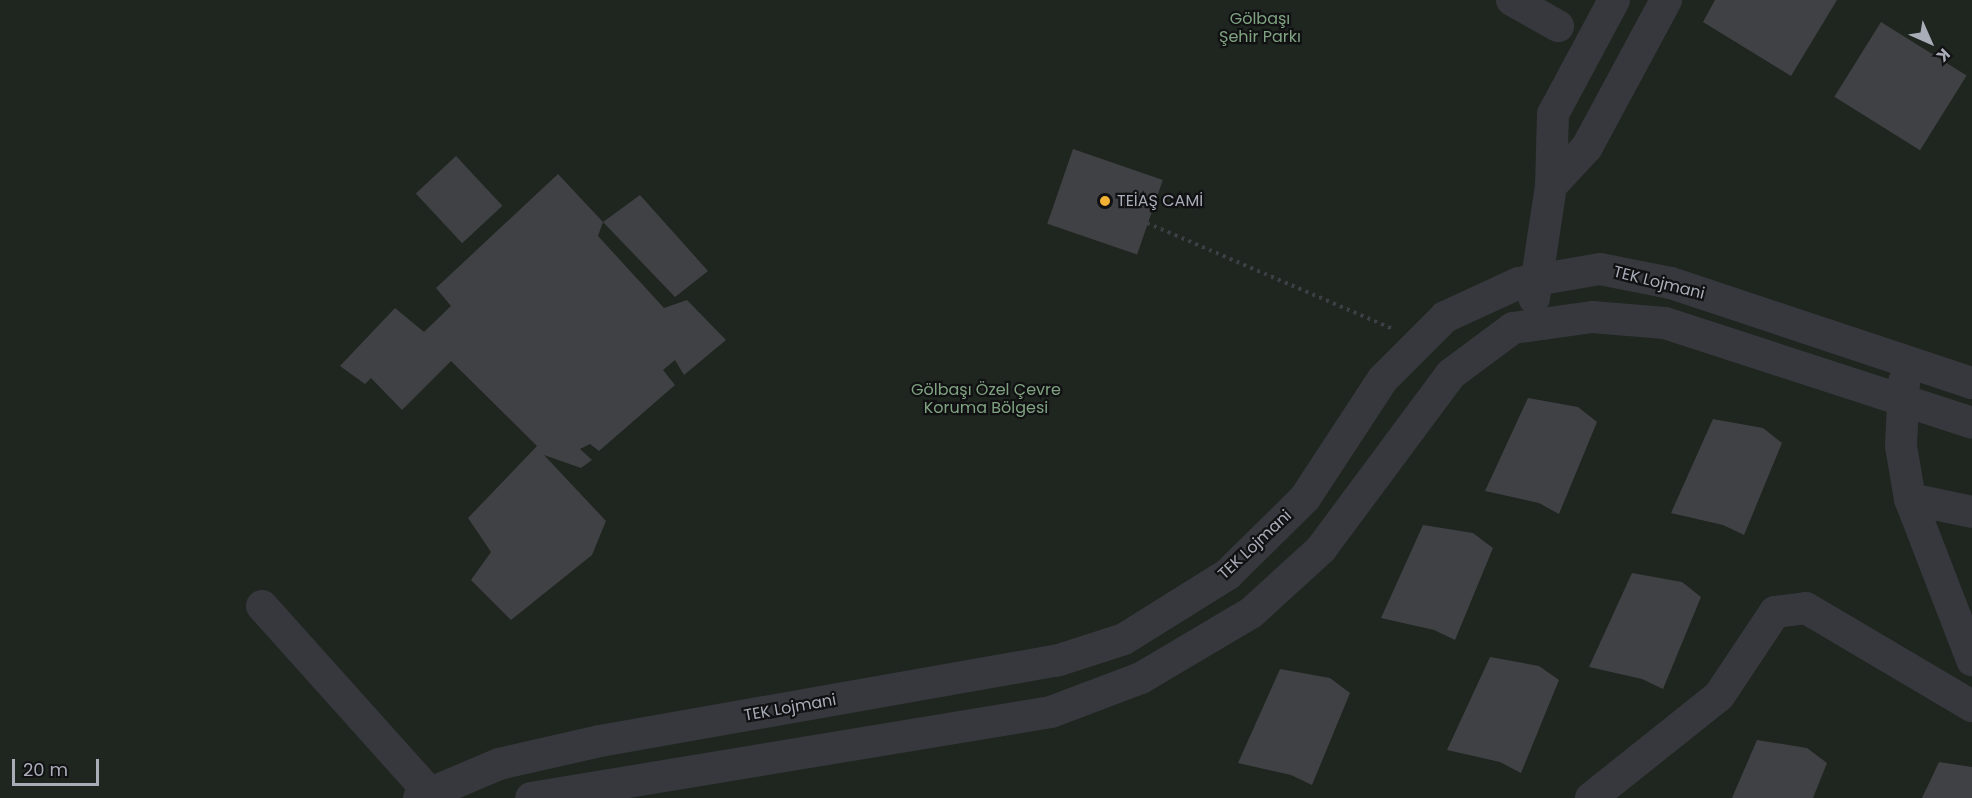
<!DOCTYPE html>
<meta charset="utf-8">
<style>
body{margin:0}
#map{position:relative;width:1972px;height:798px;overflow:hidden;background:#161618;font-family:Poppins,sans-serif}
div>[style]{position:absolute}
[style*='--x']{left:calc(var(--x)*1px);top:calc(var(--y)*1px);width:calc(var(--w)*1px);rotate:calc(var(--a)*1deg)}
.green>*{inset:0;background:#1e261f;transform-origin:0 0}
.building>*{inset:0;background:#404145;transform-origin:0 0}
.path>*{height:4px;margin-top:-2px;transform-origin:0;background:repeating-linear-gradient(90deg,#3d3f44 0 3px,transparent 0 7.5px)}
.minor>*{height:32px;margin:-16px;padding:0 16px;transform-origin:16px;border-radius:16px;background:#37383d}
.dots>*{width:16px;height:16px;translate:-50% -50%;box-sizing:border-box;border:3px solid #111113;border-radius:50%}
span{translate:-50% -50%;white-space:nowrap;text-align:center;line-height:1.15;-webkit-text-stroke:4.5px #111113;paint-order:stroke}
.park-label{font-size:16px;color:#7fa381}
.poi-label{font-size:16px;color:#a8adb8}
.left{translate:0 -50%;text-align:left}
.street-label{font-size:16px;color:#a8adb8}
.north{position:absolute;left:1900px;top:12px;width:60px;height:60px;-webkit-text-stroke:4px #111113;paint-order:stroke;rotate:135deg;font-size:16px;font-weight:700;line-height:24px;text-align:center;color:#a8adb8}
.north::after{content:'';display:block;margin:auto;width:21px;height:27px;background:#a8adb8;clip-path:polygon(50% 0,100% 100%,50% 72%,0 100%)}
.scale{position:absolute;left:12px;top:759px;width:87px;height:27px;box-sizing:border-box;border:3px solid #a8adb8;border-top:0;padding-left:8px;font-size:18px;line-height:21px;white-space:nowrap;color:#a8adb8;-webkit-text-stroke:4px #111113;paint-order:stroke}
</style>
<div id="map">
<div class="green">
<i style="left:0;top:0;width:1972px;height:798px"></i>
</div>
<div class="building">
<i style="clip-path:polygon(1715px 0,1837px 0,1791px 76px,1703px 22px)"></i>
<i style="left:1881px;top:22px;width:101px;height:88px;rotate:32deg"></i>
<i style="left:1073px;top:149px;width:95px;height:79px;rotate:19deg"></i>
<i style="left:456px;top:156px;width:68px;height:55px;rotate:47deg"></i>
<i style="clip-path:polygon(558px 174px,603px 222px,598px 236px,664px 308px,687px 300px,726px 340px,684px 375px,675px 360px,663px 370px,675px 385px,599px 451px,590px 444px,580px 449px,592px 460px,581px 468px,544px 455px,606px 521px,592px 555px,511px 620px,471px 580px,491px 552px,468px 518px,537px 446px,451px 361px,402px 410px,371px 378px,365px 384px,340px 366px,395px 308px,424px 332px,451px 306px,436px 288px)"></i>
<i style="clip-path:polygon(640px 195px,708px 271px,675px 297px,603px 222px)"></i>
<i style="clip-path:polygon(1528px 398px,1578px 407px,1597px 422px,1559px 514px,1539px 503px,1485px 491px)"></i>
<i style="clip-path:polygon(1713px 419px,1763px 428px,1782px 443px,1744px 535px,1723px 525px,1671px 513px)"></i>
<i style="clip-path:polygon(1423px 525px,1473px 533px,1493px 548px,1455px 640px,1434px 630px,1381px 618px)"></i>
<i style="clip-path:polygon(1632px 573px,1682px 582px,1701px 597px,1663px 689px,1642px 679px,1589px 667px)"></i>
<i style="clip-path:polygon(1490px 657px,1539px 666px,1559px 680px,1521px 773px,1500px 762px,1447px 750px)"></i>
<i style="clip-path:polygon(1280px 669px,1330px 678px,1350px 693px,1312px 785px,1291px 775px,1238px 763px)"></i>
<i style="clip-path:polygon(1757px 740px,1807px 748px,1827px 763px,1813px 798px,1732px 798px)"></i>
<i style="clip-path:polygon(1939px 762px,1972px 767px,1972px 798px,1922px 798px)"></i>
</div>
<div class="path">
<i style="--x:1147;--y:223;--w:266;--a:23.3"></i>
</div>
<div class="minor">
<i style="--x:1512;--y:0;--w:53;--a:29.5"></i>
<i style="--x:1551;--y:186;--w:53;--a:-47.3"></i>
<i style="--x:1587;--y:147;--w:167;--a:-61.7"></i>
<i style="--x:1534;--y:298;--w:113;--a:-81.4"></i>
<i style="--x:1551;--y:186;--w:72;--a:-88.4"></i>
<i style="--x:1553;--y:114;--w:129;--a:-61.8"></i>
<i style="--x:1904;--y:382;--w:64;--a:92.7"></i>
<i style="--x:1901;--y:446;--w:54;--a:80.4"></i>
<i style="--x:1910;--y:499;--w:173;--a:68.9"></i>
<i style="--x:1910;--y:499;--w:63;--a:11.8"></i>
<i style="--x:262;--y:606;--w:258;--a:48.1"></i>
<i style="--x:419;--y:798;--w:87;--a:-23"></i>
<i style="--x:499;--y:764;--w:104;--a:-12.8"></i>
<i style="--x:600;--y:741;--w:463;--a:-10"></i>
<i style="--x:1056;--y:661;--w:71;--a:-17.9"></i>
<i style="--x:1124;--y:639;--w:123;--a:-32"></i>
<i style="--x:1228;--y:574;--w:108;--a:-44.6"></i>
<i style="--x:1305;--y:498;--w:142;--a:-56.8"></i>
<i style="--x:1383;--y:379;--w:88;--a:-45"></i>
<i style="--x:1445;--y:317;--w:81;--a:-24.7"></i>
<i style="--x:1519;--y:283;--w:82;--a:-9.8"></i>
<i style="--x:1600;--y:269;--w:72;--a:11.2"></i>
<i style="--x:1671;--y:283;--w:317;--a:18.4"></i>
<i style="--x:531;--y:798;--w:527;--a:-9.39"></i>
<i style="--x:1051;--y:712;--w:96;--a:-20.7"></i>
<i style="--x:1141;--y:678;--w:128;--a:-30.6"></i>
<i style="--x:1251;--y:613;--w:95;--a:-42.4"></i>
<i style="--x:1321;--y:549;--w:218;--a:-53.4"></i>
<i style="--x:1451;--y:374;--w:77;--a:-36.6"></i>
<i style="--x:1513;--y:328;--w:80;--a:-7.9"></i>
<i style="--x:1592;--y:317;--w:73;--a:4.7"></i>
<i style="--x:1665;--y:323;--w:323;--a:18"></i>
<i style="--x:1591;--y:798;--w:164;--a:-38.6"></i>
<i style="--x:1719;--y:696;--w:101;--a:-56.3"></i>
<i style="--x:1775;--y:612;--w:31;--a:-7"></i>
<i style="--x:1806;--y:608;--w:193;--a:30.6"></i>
</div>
<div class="dots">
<i style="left:1105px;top:201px;background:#f2b134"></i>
</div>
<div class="park-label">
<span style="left:1260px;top:28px">Gölbaşı<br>Şehir Parkı</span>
<span style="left:986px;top:399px">Gölbaşı Özel Çevre<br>Koruma Bölgesi</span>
</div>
<div class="poi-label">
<span class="left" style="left:1117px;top:201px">TEİAŞ CAMİ</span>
</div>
<div class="street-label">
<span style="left:1659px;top:283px;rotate:14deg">TEK Lojmani</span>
<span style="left:1255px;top:545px;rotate:-43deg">TEK Lojmani</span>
<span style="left:790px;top:708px;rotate:-10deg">TEK Lojmani</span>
</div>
<div class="north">K</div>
<div class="scale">20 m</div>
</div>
